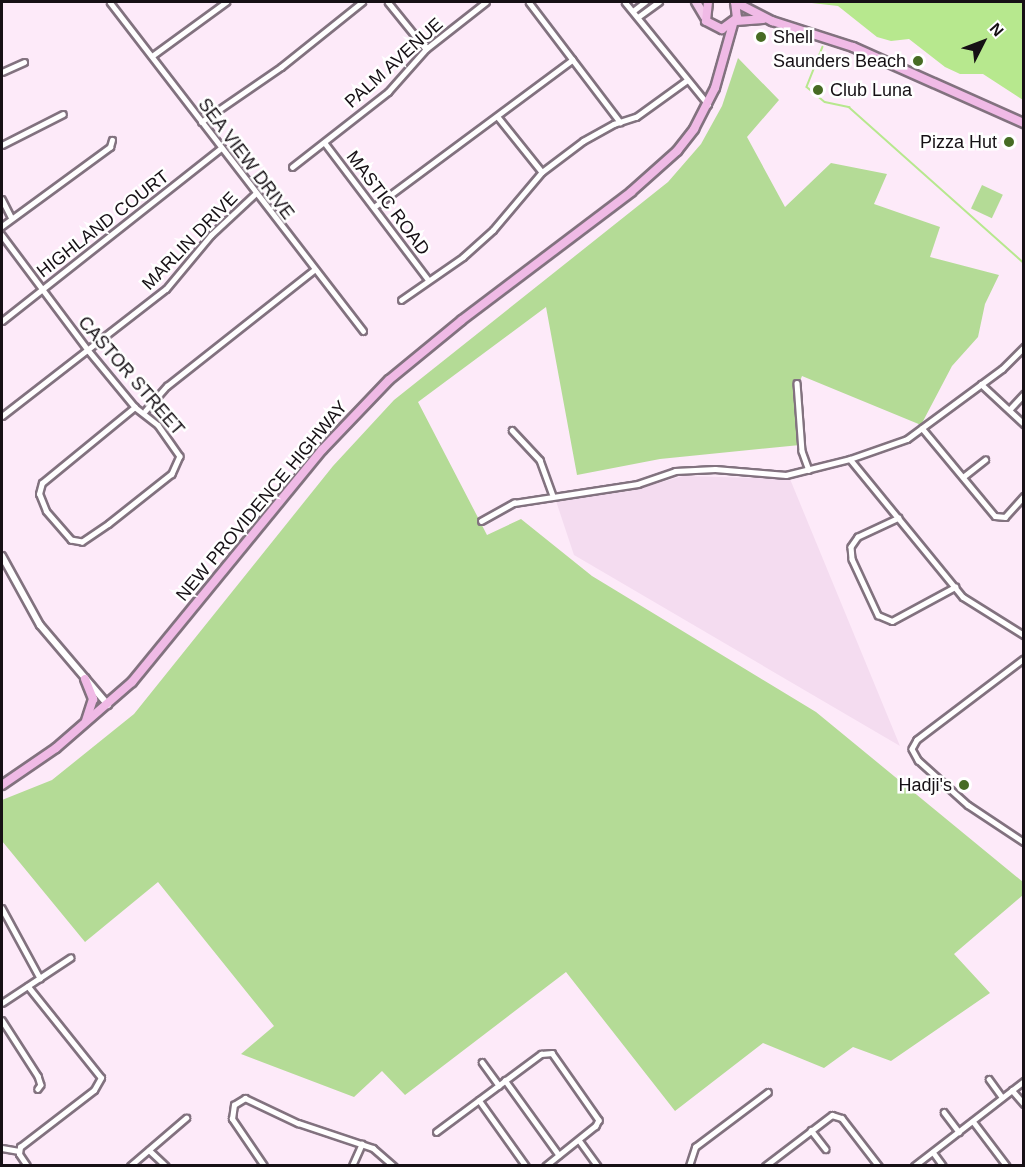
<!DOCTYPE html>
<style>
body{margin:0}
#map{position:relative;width:1025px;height:1167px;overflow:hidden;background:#fdeaf9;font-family:Arial,sans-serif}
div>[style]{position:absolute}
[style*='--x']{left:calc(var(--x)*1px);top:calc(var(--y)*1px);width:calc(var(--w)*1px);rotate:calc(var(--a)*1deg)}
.built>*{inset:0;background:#f4dcf0}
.green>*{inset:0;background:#b4db96;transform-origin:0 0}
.water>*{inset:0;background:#b7e88e}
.stream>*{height:1.5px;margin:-0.75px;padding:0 0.75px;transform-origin:0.75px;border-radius:0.75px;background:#b7e88e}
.roads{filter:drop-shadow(2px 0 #82727f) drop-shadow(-2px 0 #82727f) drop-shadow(0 2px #82727f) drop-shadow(0 -2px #82727f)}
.minor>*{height:4.5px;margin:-2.25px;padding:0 2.25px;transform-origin:2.25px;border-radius:2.25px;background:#fff}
.tertiary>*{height:6px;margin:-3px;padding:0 3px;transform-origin:3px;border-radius:3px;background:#fff}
.primary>*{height:8px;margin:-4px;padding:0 4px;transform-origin:4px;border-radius:4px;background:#f4cbec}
.trunk>*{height:8px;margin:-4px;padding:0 4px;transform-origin:4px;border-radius:4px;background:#f0bae6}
.dots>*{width:16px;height:16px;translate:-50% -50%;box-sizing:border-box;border:3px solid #fff;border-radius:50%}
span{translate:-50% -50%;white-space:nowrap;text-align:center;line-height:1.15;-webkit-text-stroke:5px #fff;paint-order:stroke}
.poi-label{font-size:18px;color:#161015}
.left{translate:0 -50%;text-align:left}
.right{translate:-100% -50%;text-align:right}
.street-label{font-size:18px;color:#161015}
.frame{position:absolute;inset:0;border:3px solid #161015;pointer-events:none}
.north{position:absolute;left:953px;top:12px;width:60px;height:60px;-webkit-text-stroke:4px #fff;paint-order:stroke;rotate:48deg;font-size:16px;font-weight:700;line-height:24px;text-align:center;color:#161015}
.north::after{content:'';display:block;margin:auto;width:21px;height:27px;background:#161015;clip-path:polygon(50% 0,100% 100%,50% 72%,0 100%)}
</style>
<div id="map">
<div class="built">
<i style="clip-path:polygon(683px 476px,790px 479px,900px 746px,574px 555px,556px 501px,630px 491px)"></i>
</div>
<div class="green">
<i style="clip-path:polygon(738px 58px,779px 100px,747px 137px,785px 207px,831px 163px,887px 174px,874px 204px,940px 227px,930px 257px,999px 275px,985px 304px,978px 337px,952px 366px,921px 425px,802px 376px,798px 386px,800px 445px,660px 459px,577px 475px,546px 307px,418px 402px,487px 535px,521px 519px,592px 576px,816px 712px,1023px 882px,1023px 895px,954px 954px,990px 993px,891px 1061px,853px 1047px,824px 1068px,763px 1043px,675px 1111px,566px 972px,405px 1095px,382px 1071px,354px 1097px,241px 1054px,274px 1026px,158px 882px,85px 942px,2px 841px,2px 800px,52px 780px,134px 714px,333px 466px,394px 400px,668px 182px,701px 144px,722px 106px)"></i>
<i style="left:982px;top:185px;width:23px;height:26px;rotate:25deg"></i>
</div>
<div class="water">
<i style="clip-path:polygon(803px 2px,1023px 2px,1023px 100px,983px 74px,960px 74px,945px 67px,909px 39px,891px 41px,877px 37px,838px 6px)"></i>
</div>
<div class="stream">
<i style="--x:823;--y:47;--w:43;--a:111.8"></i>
<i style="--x:807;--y:87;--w:23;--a:40"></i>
<i style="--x:825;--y:102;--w:25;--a:12"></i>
<i style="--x:849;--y:107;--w:234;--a:41.7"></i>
</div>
<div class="roads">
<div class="minor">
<i style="--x:110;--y:2;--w:415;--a:52.4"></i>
<i style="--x:388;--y:2;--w:60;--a:51"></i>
<i style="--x:529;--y:2;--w:151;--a:52.8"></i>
<i style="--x:625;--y:2;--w:132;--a:50.9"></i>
<i style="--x:633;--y:11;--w:15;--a:-37"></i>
<i style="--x:638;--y:17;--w:26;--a:-36"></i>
<i style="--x:152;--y:56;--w:92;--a:-36.1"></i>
<i style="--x:2;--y:72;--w:24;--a:-24"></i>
<i style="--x:498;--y:117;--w:70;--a:51.3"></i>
<i style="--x:201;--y:122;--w:97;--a:-34.5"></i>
<i style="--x:281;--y:67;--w:104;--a:-38.7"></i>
<i style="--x:325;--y:143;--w:171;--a:52.9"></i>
<i style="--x:2;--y:145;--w:68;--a:-26.9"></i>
<i style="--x:292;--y:167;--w:122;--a:-38"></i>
<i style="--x:388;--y:92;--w:57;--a:-48.5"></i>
<i style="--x:426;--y:49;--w:76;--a:-38.1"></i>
<i style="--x:2;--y:199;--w:20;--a:63"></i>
<i style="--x:374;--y:207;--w:247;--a:-36.6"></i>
<i style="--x:2;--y:226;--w:134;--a:-36.2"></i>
<i style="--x:110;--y:147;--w:7;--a:-74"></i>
<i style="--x:2;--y:235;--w:144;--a:53.2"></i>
<i style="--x:88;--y:350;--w:74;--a:50.5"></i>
<i style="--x:135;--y:407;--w:29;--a:38"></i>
<i style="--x:158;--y:425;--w:38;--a:55"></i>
<i style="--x:180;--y:456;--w:20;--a:114"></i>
<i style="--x:172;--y:474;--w:80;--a:141.6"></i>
<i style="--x:109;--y:524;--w:32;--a:146"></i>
<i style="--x:82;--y:542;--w:11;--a:-170"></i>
<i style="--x:71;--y:540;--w:38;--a:-131"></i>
<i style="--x:46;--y:511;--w:18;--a:-112"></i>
<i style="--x:39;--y:494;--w:11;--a:-75"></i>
<i style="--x:42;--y:483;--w:120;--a:-39.3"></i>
<i style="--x:401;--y:300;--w:75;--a:-34.7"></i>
<i style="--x:463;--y:257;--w:40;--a:-42"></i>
<i style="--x:493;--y:230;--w:76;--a:-49.8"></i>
<i style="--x:542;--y:172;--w:51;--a:-37.1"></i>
<i style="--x:583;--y:141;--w:35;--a:-29"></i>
<i style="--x:614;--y:124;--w:23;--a:-18"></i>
<i style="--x:636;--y:117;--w:62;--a:-35.8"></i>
<i style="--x:2;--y:321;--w:279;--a:-38.3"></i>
<i style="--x:797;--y:383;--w:68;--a:85.8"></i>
<i style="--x:802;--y:451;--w:20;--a:70"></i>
<i style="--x:981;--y:384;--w:59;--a:42.9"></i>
<i style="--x:1009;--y:410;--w:22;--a:-47"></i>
<i style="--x:145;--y:411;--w:33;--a:-49"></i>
<i style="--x:167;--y:386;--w:187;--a:-38.3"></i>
<i style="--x:2;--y:416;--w:207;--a:-37.8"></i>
<i style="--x:166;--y:289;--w:70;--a:-50.2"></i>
<i style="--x:211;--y:235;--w:60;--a:-43"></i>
<i style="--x:922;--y:428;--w:114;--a:50.3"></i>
<i style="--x:995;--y:516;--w:10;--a:6"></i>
<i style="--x:1005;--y:517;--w:28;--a:-48"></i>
<i style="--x:512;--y:430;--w:41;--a:47"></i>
<i style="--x:540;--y:460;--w:38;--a:70"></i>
<i style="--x:850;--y:459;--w:178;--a:50.7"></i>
<i style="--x:963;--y:597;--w:72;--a:31.9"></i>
<i style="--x:963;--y:477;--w:28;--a:-38"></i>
<i style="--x:899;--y:518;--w:45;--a:155.1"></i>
<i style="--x:858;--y:537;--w:12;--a:125"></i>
<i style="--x:851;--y:547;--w:12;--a:85"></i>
<i style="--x:852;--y:559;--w:62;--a:65.1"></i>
<i style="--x:878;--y:615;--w:15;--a:23"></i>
<i style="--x:892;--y:621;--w:72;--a:-28.4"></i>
<i style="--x:481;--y:521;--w:38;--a:-29"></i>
<i style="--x:514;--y:503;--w:125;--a:-8.7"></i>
<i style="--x:638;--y:484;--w:39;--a:-19"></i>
<i style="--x:675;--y:471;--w:40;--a:-2.9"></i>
<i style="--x:715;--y:469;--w:71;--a:4.8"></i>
<i style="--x:786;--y:475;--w:66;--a:-14"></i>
<i style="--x:850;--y:459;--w:60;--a:-19.3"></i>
<i style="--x:907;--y:439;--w:118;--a:-36.4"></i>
<i style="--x:1002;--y:369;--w:31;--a:-45"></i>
<i style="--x:1024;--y:659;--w:134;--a:142.9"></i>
<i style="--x:917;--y:740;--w:10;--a:119"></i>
<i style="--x:912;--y:749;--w:13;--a:61"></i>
<i style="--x:918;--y:760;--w:67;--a:42"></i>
<i style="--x:968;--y:805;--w:67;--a:33.5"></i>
<i style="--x:2;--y:908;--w:80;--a:61.5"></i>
<i style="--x:2;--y:1003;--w:82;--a:-33.5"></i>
<i style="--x:2;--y:1020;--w:67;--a:57.3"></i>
<i style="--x:38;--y:1076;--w:9;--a:72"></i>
<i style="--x:41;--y:1085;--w:5;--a:127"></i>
<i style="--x:482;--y:1062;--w:29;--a:54"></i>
<i style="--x:989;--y:1079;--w:22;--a:54"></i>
<i style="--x:505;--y:1080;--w:92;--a:54.2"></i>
<i style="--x:1012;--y:1090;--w:18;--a:49"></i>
<i style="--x:479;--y:1100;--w:81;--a:54.5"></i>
<i style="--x:944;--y:1112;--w:25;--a:53"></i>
<i style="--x:973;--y:1121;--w:56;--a:52.9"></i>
<i style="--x:811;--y:1130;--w:24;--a:52"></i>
<i style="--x:436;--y:1132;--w:131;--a:-36.6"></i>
<i style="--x:541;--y:1054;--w:11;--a:-5"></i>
<i style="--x:552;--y:1053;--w:82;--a:55"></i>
<i style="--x:599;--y:1120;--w:7;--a:117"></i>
<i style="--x:596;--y:1126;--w:64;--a:141.3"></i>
<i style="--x:579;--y:1140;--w:32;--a:54"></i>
<i style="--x:2;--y:1148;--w:17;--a:10"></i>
<i style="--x:149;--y:1150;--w:23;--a:43"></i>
<i style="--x:933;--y:1152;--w:17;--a:54"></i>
<i style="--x:27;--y:1166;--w:14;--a:-124"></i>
<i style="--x:19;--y:1154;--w:7;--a:-82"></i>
<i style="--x:20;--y:1147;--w:93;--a:-37.6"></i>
<i style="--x:94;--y:1090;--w:14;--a:-60"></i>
<i style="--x:101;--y:1078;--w:117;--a:-128.7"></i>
<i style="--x:130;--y:1166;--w:74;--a:-40.6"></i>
<i style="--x:264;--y:1166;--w:57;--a:-124.2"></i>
<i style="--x:232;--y:1119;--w:14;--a:-82"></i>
<i style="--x:234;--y:1105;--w:13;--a:-32"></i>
<i style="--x:245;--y:1098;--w:59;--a:25.3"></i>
<i style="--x:298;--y:1123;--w:79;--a:18.4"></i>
<i style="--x:373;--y:1148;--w:28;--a:41"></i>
<i style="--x:352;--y:1166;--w:24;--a:-66"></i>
<i style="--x:689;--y:1166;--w:20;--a:-72"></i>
<i style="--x:695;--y:1147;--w:91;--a:-37"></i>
<i style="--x:765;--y:1166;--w:84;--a:-37.3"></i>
<i style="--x:832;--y:1115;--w:10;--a:17"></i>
<i style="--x:842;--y:1118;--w:61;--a:52.4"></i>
<i style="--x:914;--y:1166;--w:139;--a:-37.7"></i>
</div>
<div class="tertiary">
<i style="--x:2;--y:556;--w:79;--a:61.2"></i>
<i style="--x:40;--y:625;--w:105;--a:49.6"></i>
</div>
<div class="primary">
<i style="--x:696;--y:2;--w:17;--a:59"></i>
</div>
<div class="trunk">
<i style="--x:708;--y:2;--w:19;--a:96"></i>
<i style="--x:706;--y:21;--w:18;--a:27"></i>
<i style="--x:722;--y:29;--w:19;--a:-36"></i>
<i style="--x:737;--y:18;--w:16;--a:-97"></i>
<i style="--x:735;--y:2;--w:42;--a:27.2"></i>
<i style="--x:772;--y:21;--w:85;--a:17.8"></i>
<i style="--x:853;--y:47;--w:187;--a:24"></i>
<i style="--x:736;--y:21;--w:27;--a:-4"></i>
<i style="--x:85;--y:679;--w:22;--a:68"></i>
<i style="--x:93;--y:699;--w:23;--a:108"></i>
<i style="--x:2;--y:785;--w:65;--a:-34.4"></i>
<i style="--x:56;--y:748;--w:101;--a:-41"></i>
<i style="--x:132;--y:682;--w:300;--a:-50.7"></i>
<i style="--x:322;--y:450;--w:97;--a:-46.3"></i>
<i style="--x:389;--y:380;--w:94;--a:-39.4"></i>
<i style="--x:462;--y:320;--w:212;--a:-37.1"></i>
<i style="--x:631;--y:192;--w:62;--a:-41.7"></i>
<i style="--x:677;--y:151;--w:28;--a:-52"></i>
<i style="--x:694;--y:129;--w:46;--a:-62.9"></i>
<i style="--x:715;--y:88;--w:66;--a:-74.3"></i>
</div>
</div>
<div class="dots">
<i style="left:761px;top:37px;background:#476b24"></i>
<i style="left:918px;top:61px;background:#476b24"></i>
<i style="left:818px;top:90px;background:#476b24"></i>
<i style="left:1009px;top:142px;background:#476b24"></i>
<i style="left:964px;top:785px;background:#476b24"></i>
</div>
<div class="poi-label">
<span class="left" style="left:773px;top:37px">Shell</span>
<span class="right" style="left:906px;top:61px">Saunders Beach</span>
<span class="left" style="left:830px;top:90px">Club Luna</span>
<span class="right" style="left:997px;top:142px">Pizza Hut</span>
<span class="right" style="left:952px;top:785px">Hadji's</span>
</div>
<div class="street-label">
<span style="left:394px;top:63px;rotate:-42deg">PALM AVENUE</span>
<span style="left:246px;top:159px;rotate:53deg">SEA VIEW DRIVE</span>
<span style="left:388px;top:203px;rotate:53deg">MASTIC ROAD</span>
<span style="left:103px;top:224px;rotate:-38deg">HIGHLAND COURT</span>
<span style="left:190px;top:241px;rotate:-46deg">MARLIN DRIVE</span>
<span style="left:131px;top:376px;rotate:49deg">CASTOR STREET</span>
<span style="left:262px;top:501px;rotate:-50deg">NEW PROVIDENCE HIGHWAY</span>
</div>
<div class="frame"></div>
<div class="north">N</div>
</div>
